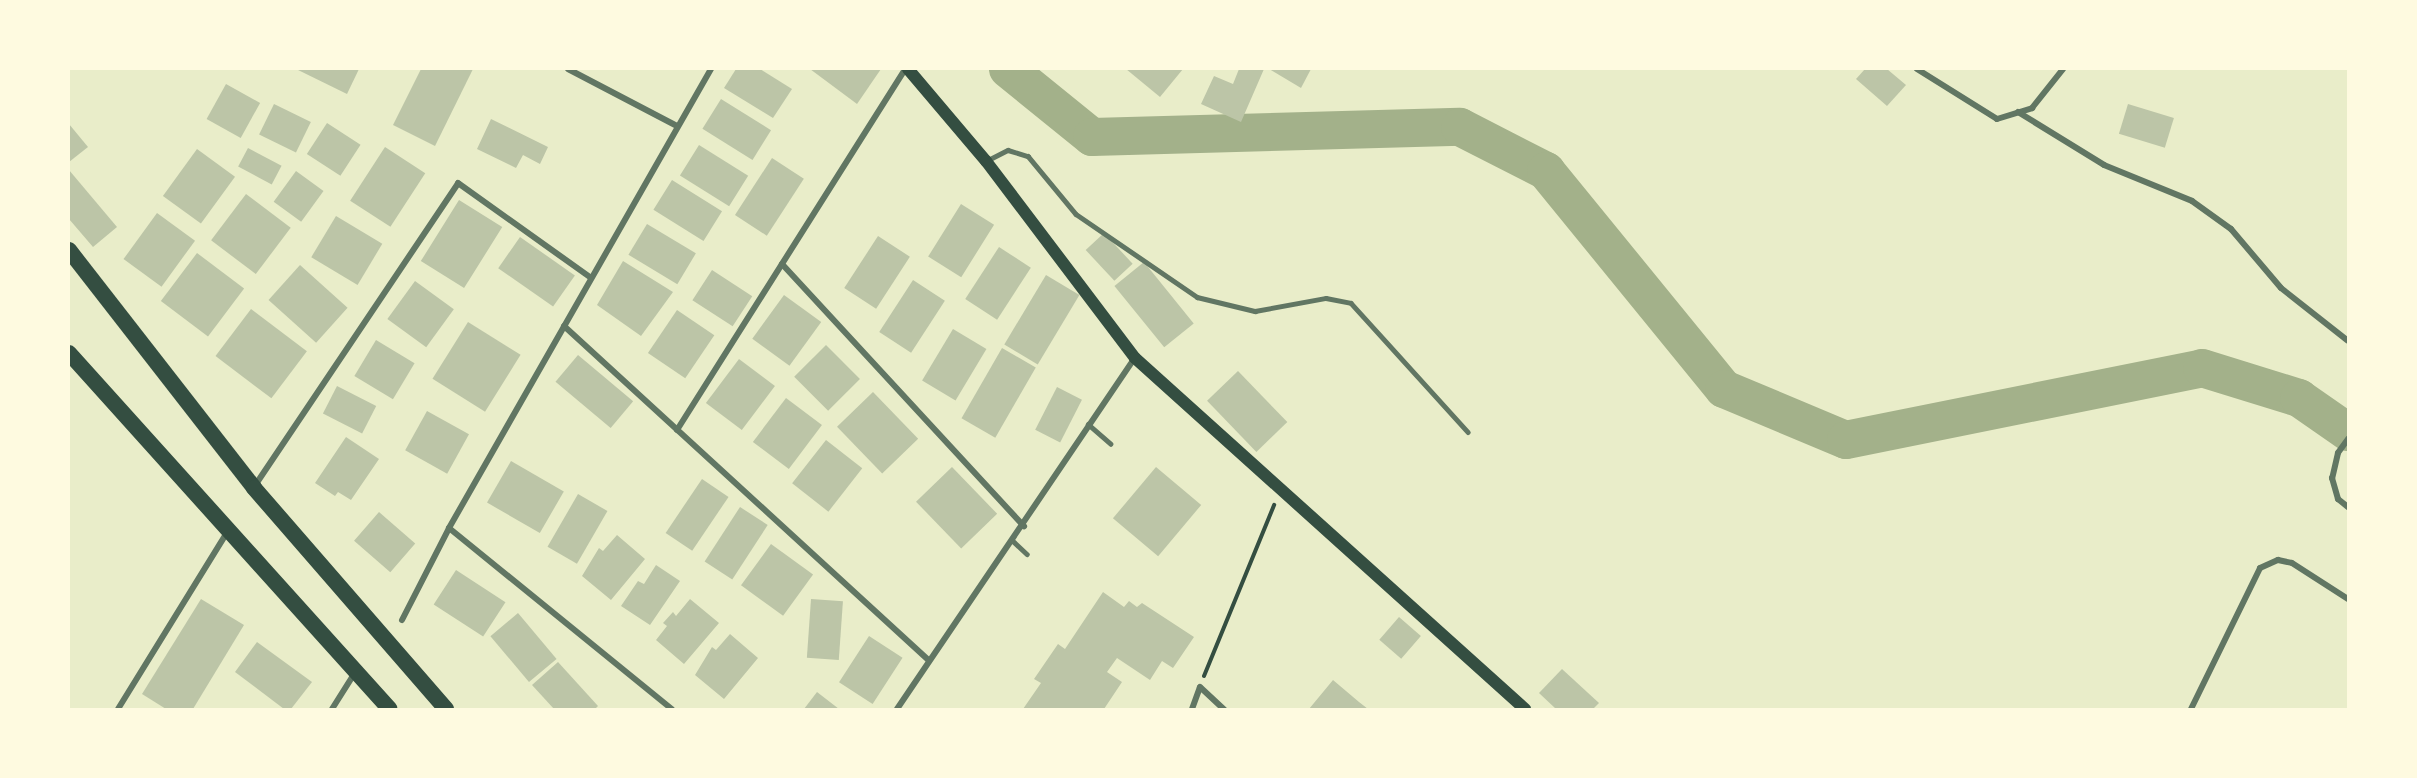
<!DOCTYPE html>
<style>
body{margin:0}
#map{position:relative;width:2417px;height:778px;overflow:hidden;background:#e9edc9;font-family:Rubik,sans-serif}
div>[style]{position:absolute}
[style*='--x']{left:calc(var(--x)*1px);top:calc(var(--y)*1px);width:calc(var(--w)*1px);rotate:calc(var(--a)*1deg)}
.river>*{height:38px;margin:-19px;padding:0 19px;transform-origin:19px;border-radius:19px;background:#a3b18a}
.building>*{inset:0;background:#bcc5a7;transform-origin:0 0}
.path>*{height:4px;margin:-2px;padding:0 2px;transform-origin:2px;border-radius:2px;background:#344e41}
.service>*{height:4.5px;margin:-2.25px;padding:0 2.25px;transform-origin:2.25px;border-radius:2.25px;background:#617663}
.minor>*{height:6px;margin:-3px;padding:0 3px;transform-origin:3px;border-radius:3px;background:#617663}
.secondary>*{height:12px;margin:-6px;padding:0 6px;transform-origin:6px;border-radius:6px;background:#344e41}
.trunk>*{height:16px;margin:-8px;padding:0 8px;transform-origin:8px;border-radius:8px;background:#344e41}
span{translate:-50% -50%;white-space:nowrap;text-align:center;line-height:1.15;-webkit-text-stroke:4.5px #fefae0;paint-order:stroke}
.frame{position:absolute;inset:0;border:70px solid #fefae0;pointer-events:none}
</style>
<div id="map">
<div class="river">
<i style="--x:1008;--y:69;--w:108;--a:39"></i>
<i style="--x:1092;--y:137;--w:368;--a:-1.6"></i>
<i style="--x:1460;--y:127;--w:97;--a:27.1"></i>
<i style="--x:1546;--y:171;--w:281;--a:50.8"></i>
<i style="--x:1724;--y:389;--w:132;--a:22.7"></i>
<i style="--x:1846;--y:440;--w:363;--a:-11.4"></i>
<i style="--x:2202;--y:368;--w:102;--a:17.2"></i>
<i style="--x:2299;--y:398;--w:60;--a:34.8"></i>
</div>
<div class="building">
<i style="clip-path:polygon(296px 69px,359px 69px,347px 94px)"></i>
<i style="clip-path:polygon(421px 69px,473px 69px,435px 146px,393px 125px)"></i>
<i style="clip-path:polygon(736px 69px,760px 69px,792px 89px,773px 118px,724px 88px)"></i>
<i style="clip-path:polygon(810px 69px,881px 69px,857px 104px)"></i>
<i style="clip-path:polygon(1126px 69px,1183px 69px,1160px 97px)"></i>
<i style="clip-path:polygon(1239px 69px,1264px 69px,1241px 122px,1201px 104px,1214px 76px,1233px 84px)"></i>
<i style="clip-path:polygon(1269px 69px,1311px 69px,1301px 88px)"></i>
<i style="clip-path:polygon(1865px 69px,1887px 69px,1906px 85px,1887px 106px,1856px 79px)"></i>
<i style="left:226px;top:84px;width:39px;height:40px;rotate:29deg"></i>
<i style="left:721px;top:99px;width:59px;height:35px;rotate:32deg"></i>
<i style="left:274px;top:104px;width:41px;height:34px;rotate:26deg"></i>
<i style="left:2128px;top:104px;width:48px;height:31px;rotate:17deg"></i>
<i style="clip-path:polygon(491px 119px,548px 147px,540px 164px,523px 155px,516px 168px,477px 149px)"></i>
<i style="left:327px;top:123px;width:40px;height:37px;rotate:33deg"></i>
<i style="clip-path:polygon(69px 124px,88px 147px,69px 162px)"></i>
<i style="left:699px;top:145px;width:58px;height:36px;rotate:32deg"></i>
<i style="left:385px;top:147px;width:48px;height:64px;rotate:33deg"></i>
<i style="left:248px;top:148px;width:38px;height:21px;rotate:28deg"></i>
<i style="left:197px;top:149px;width:47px;height:58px;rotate:36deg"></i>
<i style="left:772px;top:158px;width:38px;height:68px;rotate:33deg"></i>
<i style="clip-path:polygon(69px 170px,117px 227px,93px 247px,69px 219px)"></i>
<i style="left:296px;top:171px;width:34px;height:38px;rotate:36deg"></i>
<i style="left:672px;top:180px;width:59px;height:35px;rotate:32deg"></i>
<i style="left:246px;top:194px;width:56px;height:58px;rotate:37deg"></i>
<i style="left:459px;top:200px;width:51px;height:72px;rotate:32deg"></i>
<i style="left:961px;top:204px;width:39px;height:62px;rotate:32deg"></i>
<i style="left:157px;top:213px;width:47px;height:57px;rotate:36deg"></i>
<i style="left:336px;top:216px;width:54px;height:48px;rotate:31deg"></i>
<i style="left:647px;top:224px;width:57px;height:36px;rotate:31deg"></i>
<i style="left:1104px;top:233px;width:42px;height:25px;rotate:47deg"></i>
<i style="left:878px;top:236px;width:38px;height:62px;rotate:33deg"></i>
<i style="left:520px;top:237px;width:67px;height:38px;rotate:35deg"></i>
<i style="left:999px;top:247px;width:38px;height:62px;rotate:33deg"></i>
<i style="left:197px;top:253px;width:59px;height:60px;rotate:37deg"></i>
<i style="clip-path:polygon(623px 261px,673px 292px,641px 336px,597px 305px)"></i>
<i style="left:1144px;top:262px;width:79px;height:38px;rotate:51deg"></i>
<i style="left:300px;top:265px;width:64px;height:47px;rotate:42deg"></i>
<i style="left:712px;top:270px;width:48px;height:36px;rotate:33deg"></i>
<i style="left:1046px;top:275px;width:39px;height:81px;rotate:31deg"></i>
<i style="left:913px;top:280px;width:38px;height:62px;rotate:33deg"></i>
<i style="left:415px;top:281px;width:48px;height:47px;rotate:36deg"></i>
<i style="left:784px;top:295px;width:46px;height:54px;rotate:36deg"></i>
<i style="left:251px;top:309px;width:70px;height:59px;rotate:37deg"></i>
<i style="left:677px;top:310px;width:45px;height:52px;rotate:34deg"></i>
<i style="left:468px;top:322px;width:62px;height:67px;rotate:32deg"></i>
<i style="left:953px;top:329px;width:39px;height:60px;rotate:31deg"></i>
<i style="left:376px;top:340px;width:45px;height:42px;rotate:31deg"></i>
<i style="left:826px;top:345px;width:48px;height:45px;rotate:45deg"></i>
<i style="left:1002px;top:348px;width:39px;height:81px;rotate:30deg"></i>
<i style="left:578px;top:355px;width:72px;height:35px;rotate:40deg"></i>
<i style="left:739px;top:359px;width:45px;height:55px;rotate:37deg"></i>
<i style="left:1238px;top:371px;width:71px;height:43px;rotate:46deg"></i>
<i style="left:337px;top:386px;width:44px;height:31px;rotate:27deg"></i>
<i style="left:1057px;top:387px;width:28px;height:48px;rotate:27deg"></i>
<i style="left:873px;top:392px;width:65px;height:50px;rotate:46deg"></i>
<i style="left:786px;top:398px;width:45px;height:55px;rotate:37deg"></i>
<i style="left:427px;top:411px;width:48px;height:45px;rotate:29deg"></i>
<i style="clip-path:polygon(346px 437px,379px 459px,351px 500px,338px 492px,335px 496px,315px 483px)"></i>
<i style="left:826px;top:440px;width:46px;height:55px;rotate:38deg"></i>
<i style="left:511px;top:461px;width:61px;height:48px;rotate:30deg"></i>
<i style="left:952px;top:467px;width:65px;height:50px;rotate:46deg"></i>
<i style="left:1156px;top:467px;width:59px;height:67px;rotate:40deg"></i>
<i style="left:702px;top:479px;width:32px;height:65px;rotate:34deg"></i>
<i style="left:578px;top:494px;width:34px;height:61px;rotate:30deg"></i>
<i style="left:740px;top:507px;width:33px;height:65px;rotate:33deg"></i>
<i style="left:379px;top:512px;width:48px;height:38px;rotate:41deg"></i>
<i style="clip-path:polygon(617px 535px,645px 559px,611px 600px,582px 576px,599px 548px,603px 551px)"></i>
<i style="left:771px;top:544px;width:52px;height:51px;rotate:36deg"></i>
<i style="clip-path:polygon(656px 565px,680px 581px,650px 625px,621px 606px,638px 581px,644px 584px)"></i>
<i style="left:456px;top:570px;width:59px;height:41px;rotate:33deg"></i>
<i style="clip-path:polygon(1103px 592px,1124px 607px,1129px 601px,1137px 607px,1142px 603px,1194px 637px,1173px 668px,1162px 661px,1150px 680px,1117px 658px,1107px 672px,1122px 682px,1104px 709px,1023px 709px,1041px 683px,1034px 679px,1058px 644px,1065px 649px)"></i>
<i style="clip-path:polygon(201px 599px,244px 625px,193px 709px,166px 709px,142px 694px)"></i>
<i style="clip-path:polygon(690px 599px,719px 623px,684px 664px,656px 640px,667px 626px,663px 623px,673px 612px,676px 616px)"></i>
<i style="left:811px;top:599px;width:32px;height:59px;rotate:4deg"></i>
<i style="left:518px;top:613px;width:60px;height:36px;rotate:50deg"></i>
<i style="left:1399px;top:617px;width:29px;height:30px;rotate:41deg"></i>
<i style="clip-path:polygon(730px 634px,758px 658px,724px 699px,695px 675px,712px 647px,716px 650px)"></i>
<i style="left:869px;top:636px;width:40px;height:55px;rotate:33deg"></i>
<i style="clip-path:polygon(257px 642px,312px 682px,291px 709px,284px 709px,235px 672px)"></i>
<i style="clip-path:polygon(558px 662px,598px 706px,595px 709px,554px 709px,532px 685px)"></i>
<i style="clip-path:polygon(1562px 669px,1599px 703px,1593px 709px,1556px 709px,1539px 693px)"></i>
<i style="clip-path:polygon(1333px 680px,1359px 702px,1368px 709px,1309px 709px)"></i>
<i style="clip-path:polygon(817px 692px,839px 709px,804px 709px)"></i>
</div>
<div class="path">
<i style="--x:1204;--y:676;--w:185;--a:-67.7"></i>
</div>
<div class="service">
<i style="--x:988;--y:160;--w:22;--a:-27"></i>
<i style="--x:1008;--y:150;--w:21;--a:17"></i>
<i style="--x:1028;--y:156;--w:75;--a:50.4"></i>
<i style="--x:1076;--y:214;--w:147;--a:34.4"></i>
<i style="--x:1197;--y:297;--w:60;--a:13.6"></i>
<i style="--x:1255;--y:311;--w:72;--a:-10.4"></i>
<i style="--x:1326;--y:298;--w:25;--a:11"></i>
<i style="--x:1351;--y:303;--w:174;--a:47.8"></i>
<i style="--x:1088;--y:424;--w:30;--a:41"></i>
<i style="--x:1013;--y:541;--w:19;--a:43"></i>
</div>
<div class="minor">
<i style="--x:568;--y:69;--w:123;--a:27.6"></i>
<i style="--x:1917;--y:69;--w:94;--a:32"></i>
<i style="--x:1997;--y:119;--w:37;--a:-17"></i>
<i style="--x:2032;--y:108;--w:50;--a:-51.5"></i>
<i style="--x:2018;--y:112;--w:101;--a:31.6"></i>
<i style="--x:2104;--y:165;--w:95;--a:22.2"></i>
<i style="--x:2192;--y:201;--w:48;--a:35.7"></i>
<i style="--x:2231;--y:229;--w:77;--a:49.7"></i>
<i style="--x:2281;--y:288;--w:85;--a:38.3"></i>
<i style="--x:782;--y:264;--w:357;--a:47.3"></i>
<i style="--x:564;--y:326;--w:495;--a:42.5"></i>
<i style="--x:677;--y:430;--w:427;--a:-57.7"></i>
<i style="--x:2348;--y:439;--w:17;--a:126"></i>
<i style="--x:2338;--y:453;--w:26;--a:103"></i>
<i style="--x:2332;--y:478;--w:22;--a:74"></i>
<i style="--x:2338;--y:499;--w:13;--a:39"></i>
<i style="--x:254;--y:487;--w:366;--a:-56.1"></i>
<i style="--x:458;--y:183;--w:163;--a:35.5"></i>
<i style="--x:449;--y:528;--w:287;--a:39.1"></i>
<i style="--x:402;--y:620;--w:103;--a:-62.9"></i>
<i style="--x:449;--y:528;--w:529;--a:-60.28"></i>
<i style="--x:118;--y:709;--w:209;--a:-58.3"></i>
<i style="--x:332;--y:709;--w:41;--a:-57.8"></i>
<i style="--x:897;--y:709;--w:424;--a:-55.9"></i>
<i style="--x:1192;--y:709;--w:23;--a:-70"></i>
<i style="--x:1200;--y:687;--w:33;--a:43"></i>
<i style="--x:2191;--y:709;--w:157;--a:-63.9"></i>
<i style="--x:2260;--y:568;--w:20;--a:-24"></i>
<i style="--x:2278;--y:560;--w:14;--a:12"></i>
<i style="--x:2292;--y:563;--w:67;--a:32.7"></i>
</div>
<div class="secondary">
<i style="--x:908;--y:69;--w:121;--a:49.7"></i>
<i style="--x:986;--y:161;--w:247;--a:52.9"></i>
<i style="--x:1135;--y:358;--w:525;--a:41.99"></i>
</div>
<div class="trunk">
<i style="--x:69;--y:250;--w:301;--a:52.1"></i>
<i style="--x:254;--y:488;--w:293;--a:49"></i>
<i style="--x:69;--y:353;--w:479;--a:48"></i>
</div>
<div class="frame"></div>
</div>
